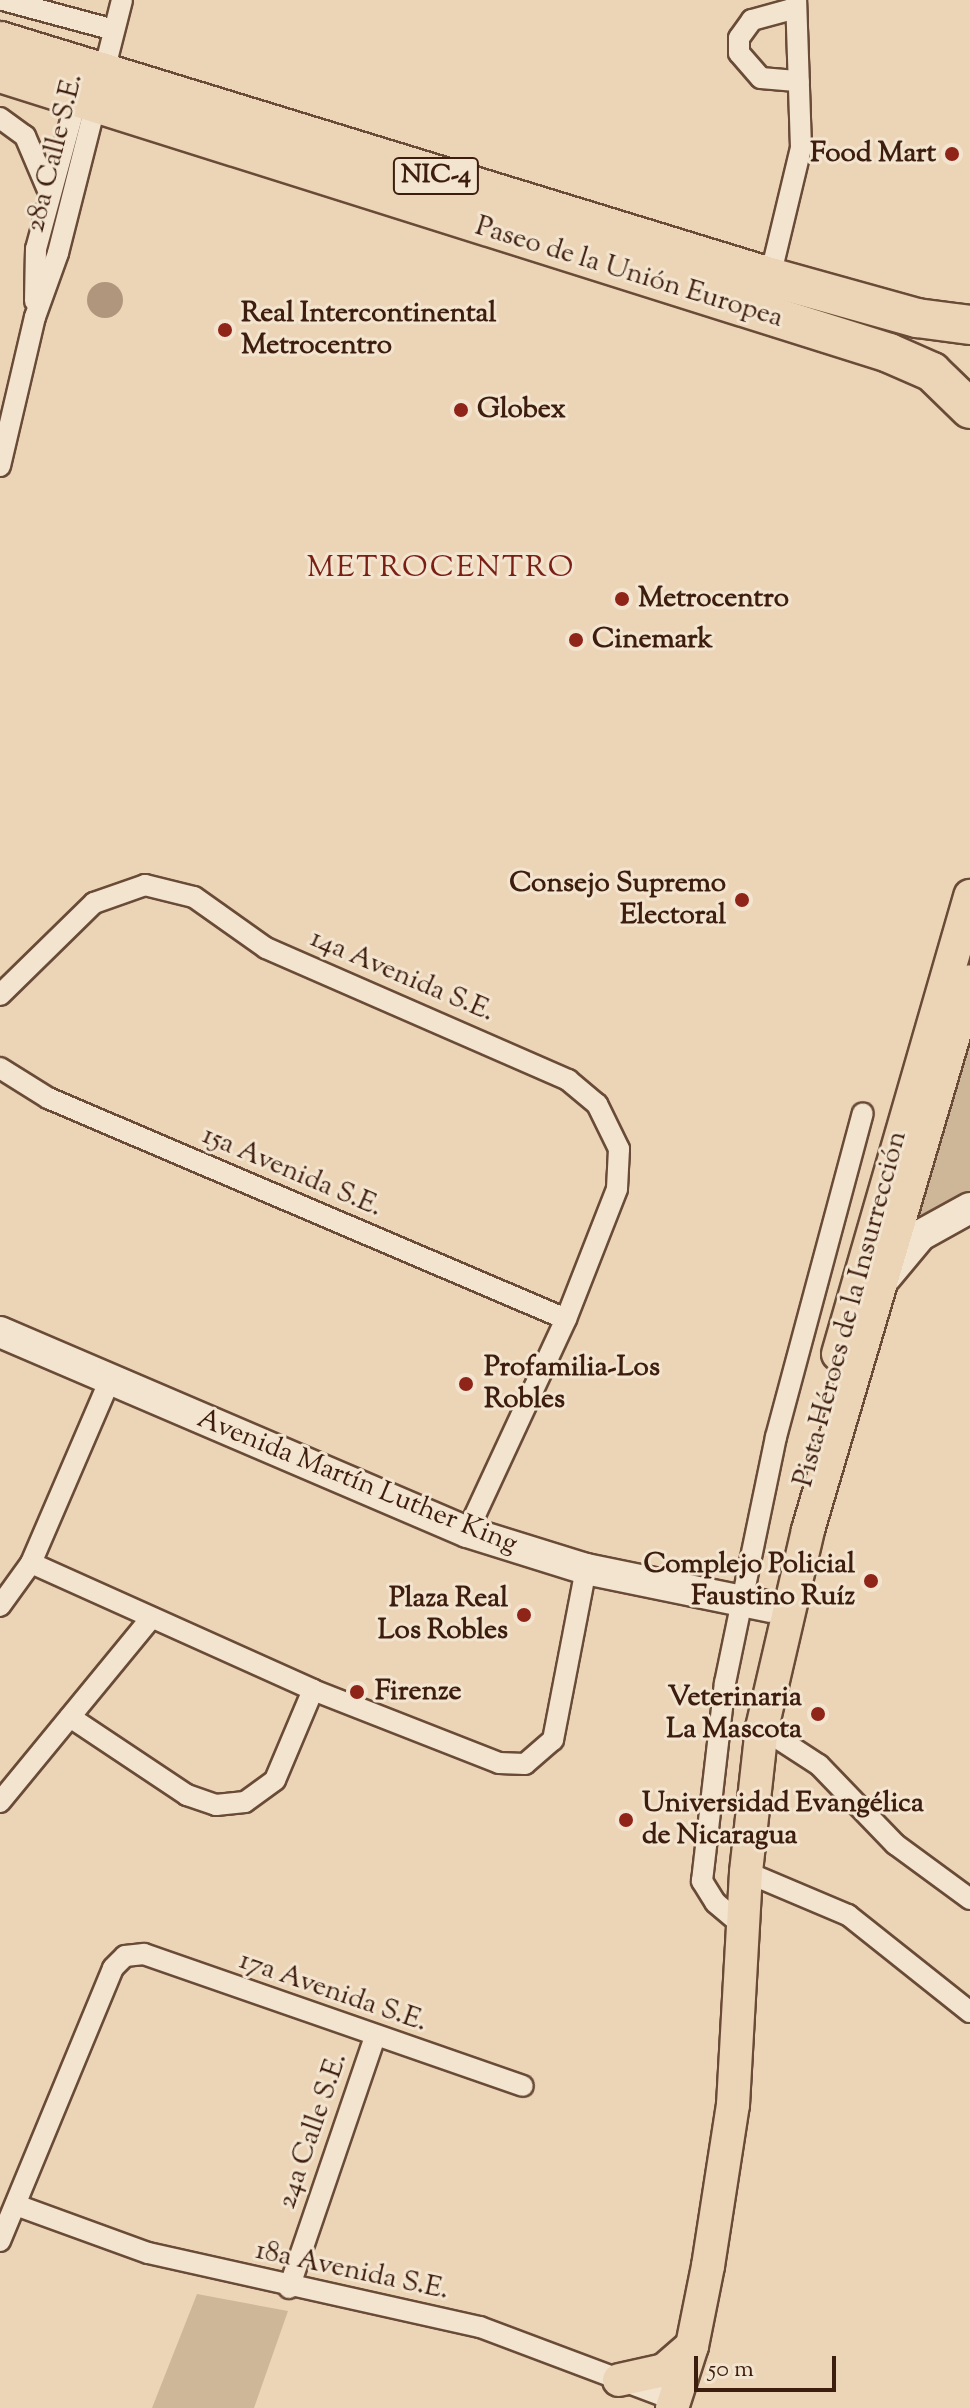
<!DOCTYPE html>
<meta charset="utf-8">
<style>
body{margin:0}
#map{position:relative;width:970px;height:2408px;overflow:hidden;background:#ecd5b6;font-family:"Sorts Mill Goudy",serif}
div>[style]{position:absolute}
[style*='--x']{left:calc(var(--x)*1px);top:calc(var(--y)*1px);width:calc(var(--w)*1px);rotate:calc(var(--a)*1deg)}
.green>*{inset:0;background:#ceb699}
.water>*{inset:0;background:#b0967d}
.round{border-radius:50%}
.roads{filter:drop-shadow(2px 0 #694b37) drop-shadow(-2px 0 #694b37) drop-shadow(0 2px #694b37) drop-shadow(0 -2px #694b37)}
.street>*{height:20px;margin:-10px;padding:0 10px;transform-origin:10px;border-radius:10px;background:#f3e4d0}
.secondary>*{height:30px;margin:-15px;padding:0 15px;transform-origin:15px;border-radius:15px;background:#f3e4d0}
.primary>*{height:32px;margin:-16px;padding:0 16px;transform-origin:16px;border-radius:16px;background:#ecd5b6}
.highway>*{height:38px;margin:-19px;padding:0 19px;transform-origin:19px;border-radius:19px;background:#ecd5b6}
.dots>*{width:22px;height:22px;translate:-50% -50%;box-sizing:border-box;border:4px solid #f3e4d0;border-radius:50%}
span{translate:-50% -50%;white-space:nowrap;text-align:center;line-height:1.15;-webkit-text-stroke:6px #f3e4d0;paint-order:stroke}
.shield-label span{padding:2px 6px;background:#f3e4d0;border:2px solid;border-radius:6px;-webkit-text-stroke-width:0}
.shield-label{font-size:26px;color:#3d1d0d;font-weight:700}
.street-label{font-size:28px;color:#3d1d0d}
.poi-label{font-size:28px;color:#3d1d0d;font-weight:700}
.right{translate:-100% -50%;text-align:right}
.left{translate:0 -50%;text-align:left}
.neighbourhood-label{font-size:30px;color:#7a1f14;letter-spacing:2px}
.scale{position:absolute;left:694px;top:2356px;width:142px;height:36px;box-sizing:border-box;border:4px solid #3d1d0d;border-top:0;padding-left:10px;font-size:24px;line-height:28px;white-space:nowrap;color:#3d1d0d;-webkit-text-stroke:6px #f3e4d0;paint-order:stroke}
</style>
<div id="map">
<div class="green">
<i style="clip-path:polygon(970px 1012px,970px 1191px,906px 1222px)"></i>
<i style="clip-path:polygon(197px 2294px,288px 2311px,254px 2408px,152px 2408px)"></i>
</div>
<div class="water">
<i class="round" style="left:87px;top:282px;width:36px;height:36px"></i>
</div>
<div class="roads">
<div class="street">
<i style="--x:3;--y:0;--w:115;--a:15.1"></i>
<i style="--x:796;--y:8;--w:46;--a:164.7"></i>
<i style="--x:752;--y:20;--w:22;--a:126"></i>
<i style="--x:739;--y:38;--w:15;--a:90"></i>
<i style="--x:739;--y:53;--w:33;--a:49"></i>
<i style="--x:761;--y:78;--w:38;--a:5"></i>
<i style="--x:0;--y:118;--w:31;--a:36"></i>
<i style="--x:25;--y:136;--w:64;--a:67"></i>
<i style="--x:770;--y:277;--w:133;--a:-76.5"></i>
<i style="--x:801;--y:148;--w:148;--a:-91.9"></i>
<i style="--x:35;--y:301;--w:52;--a:-88.9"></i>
<i style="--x:36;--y:249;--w:156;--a:-74.8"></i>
<i style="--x:0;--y:466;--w:153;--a:-76.8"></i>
<i style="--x:35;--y:317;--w:68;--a:-70.2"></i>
<i style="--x:58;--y:253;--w:261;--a:-75.8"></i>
<i style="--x:0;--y:995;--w:132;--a:-44.4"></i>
<i style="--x:94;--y:903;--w:54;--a:-19.4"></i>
<i style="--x:145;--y:885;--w:50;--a:13.8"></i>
<i style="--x:194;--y:897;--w:88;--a:35.3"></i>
<i style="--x:266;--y:948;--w:330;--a:23.6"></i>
<i style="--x:568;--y:1080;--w:38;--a:40"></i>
<i style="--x:597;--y:1104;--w:50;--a:63.9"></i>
<i style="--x:619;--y:1149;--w:40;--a:92.9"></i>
<i style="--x:617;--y:1189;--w:140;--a:111.4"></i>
<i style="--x:566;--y:1319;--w:235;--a:114.9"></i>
<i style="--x:0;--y:1068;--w:57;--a:32"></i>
<i style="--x:48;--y:1098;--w:563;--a:23.11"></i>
<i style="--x:31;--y:1563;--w:309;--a:24.2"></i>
<i style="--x:313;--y:1690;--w:200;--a:21.4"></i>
<i style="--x:499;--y:1763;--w:26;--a:2"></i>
<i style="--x:525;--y:1764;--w:37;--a:-41"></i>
<i style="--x:553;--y:1740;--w:174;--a:-79.1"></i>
<i style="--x:0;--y:1606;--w:53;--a:-54.2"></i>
<i style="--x:31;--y:1563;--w:199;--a:-66.7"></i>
<i style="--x:70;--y:1717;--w:141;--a:33.7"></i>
<i style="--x:187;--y:1795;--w:31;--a:19"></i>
<i style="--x:216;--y:1805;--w:29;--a:-6"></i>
<i style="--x:245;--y:1802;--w:37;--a:-36"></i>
<i style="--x:275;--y:1780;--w:98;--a:-67.1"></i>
<i style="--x:762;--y:1728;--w:68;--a:33"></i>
<i style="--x:819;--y:1765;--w:110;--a:46.1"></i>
<i style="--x:895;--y:1844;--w:93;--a:36.3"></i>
<i style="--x:0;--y:1802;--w:238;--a:-50.6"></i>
<i style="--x:746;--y:1872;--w:111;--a:22.9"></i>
<i style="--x:848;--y:1915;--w:156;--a:38.5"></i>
<i style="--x:742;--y:1925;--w:35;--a:-140"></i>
<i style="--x:715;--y:1902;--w:25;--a:-122"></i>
<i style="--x:702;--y:1881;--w:199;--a:-83.4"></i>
<i style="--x:725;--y:1683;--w:251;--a:-78.3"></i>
<i style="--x:776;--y:1437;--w:335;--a:-75"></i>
<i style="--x:16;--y:2205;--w:140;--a:20"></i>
<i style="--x:148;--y:2253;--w:340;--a:12.6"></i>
<i style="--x:480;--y:2327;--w:207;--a:20.6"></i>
<i style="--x:0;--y:2241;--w:295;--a:-67.5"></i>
<i style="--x:113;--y:1968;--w:17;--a:-45"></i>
<i style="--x:125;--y:1956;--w:19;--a:-6"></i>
<i style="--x:144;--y:1954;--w:401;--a:19.2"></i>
<i style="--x:289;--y:2288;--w:265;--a:-71.1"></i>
</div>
<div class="secondary">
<i style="--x:886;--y:1277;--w:55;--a:-50.2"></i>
<i style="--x:921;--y:1235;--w:56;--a:-28.9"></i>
<i style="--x:0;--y:1332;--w:508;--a:23.18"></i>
<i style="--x:467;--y:1532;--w:125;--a:17.3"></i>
<i style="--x:586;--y:1569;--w:189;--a:11.6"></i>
</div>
<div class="primary">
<i style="--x:838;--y:1354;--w:477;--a:-73.9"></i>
<i style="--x:619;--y:2380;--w:46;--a:-12.5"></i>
<i style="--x:664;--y:2370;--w:37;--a:-41"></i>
<i style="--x:672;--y:2408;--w:65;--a:-72.1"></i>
<i style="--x:692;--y:2346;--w:82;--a:-78.7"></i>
<i style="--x:708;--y:2266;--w:163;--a:-81.2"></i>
<i style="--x:733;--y:2105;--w:233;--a:-86.8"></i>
<i style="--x:746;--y:1872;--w:145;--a:-83.7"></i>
<i style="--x:762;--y:1728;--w:203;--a:-76.9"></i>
<i style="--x:808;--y:1530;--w:572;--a:-73.56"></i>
</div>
<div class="highway">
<i style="--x:0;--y:41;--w:805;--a:17.04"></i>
<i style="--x:770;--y:277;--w:153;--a:15.6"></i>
<i style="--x:917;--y:318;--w:53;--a:7.5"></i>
<i style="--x:0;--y:73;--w:932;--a:17.48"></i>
<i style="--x:889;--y:353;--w:47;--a:23.8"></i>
<i style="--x:932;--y:372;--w:53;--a:44.2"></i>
</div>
</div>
<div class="dots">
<i style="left:952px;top:154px;background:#8f2418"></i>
<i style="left:225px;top:330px;background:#8f2418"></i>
<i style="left:461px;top:410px;background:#8f2418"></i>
<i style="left:622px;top:599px;background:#8f2418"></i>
<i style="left:576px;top:640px;background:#8f2418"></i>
<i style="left:742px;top:900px;background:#8f2418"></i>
<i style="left:466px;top:1384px;background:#8f2418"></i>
<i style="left:871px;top:1581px;background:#8f2418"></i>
<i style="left:524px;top:1615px;background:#8f2418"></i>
<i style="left:357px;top:1692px;background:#8f2418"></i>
<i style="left:818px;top:1714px;background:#8f2418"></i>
<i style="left:626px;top:1820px;background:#8f2418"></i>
</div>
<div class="shield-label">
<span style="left:436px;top:176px">NIC-4</span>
</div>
<div class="street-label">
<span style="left:55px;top:153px;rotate:-76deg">28a Calle S.E.</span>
<span style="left:629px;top:273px;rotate:17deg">Paseo de la Unión Europea</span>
<span style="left:402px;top:976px;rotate:23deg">14a Avenida S.E.</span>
<span style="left:292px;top:1172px;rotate:23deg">15a Avenida S.E.</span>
<span style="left:851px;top:1309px;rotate:-75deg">Pista Héroes de la Insurrección</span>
<span style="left:357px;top:1482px;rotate:22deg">Avenida Martín Luther King</span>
<span style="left:333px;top:1992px;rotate:19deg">17a Avenida S.E.</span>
<span style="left:313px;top:2131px;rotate:-71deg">24a Calle S.E.</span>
<span style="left:352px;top:2271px;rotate:12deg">18a Avenida S.E.</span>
</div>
<div class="poi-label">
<span class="right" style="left:936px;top:154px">Food Mart</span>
<span class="left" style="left:241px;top:330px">Real Intercontinental<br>Metrocentro</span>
<span class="left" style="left:477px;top:410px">Globex</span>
<span class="left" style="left:638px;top:599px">Metrocentro</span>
<span class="left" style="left:592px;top:640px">Cinemark</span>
<span class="right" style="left:726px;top:900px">Consejo Supremo<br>Electoral</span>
<span class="left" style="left:484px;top:1384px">Profamilia-Los<br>Robles</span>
<span class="right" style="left:855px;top:1581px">Complejo Policial<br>Faustino Ruíz</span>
<span class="right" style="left:508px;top:1615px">Plaza Real<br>Los Robles</span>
<span class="left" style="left:375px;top:1692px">Firenze</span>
<span class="right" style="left:802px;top:1714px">Veterinaria<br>La Mascota</span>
<span class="left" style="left:642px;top:1820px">Universidad Evangélica<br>de Nicaragua</span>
</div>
<div class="neighbourhood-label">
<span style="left:441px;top:569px">METROCENTRO</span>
</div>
<div class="scale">50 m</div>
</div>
